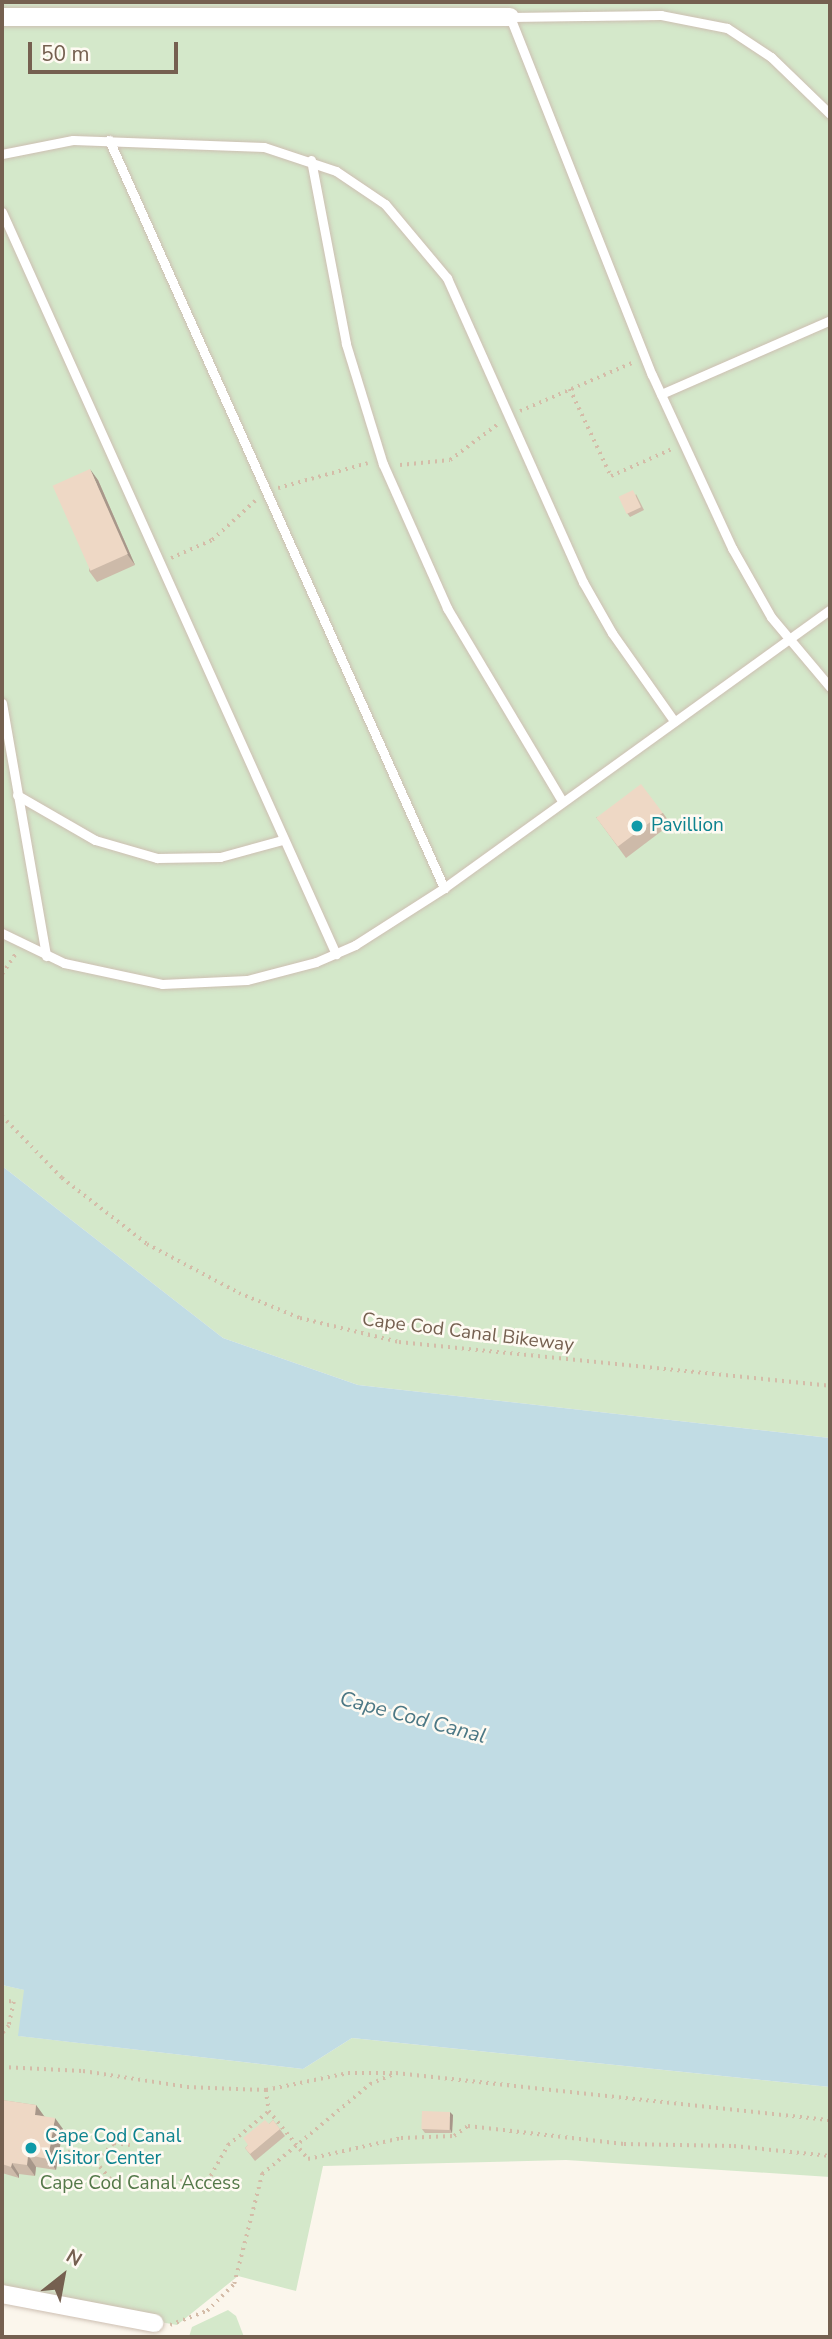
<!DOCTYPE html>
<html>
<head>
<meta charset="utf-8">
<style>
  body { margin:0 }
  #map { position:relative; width:832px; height:2339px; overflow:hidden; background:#fbf6ec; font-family:"Nunito Sans",sans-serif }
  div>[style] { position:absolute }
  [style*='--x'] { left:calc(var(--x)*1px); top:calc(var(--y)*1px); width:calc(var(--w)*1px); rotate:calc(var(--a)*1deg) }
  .green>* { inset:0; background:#d4e8ca }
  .water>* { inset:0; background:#c1dce4 }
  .path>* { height:3.5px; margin-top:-1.75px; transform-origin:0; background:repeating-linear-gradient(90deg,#d4bca8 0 2px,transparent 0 7px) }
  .roads { filter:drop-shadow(0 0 2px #cdbfb2) drop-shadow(0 0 2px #cdbfb2) }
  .lane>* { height:9px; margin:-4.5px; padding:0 4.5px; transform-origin:4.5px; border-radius:4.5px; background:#fff }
  .street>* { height:18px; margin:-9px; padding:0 9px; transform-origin:9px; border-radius:9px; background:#fff }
  .wall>* { inset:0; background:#cdbaa9 }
  .shaded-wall>* { inset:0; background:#a7978a }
  .building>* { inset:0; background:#eed8c5; transform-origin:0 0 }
  .dots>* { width:19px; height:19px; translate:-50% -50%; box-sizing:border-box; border:4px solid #fefaf2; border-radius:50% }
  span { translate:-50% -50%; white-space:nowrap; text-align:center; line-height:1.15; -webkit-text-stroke:5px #fefaf2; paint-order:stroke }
  .culture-label { font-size:19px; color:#0d838f }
  .left { translate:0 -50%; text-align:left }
  .street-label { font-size:19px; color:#756050 }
  .park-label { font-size:19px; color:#547949 }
  .water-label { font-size:21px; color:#4c7885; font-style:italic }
  .frame { position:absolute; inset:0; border:4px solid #756050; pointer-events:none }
  .north { position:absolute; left:28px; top:2241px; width:70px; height:70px; -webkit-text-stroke:5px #fefaf2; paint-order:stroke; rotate:31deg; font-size:19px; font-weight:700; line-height:28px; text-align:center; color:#756050 }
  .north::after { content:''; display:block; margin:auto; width:24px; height:32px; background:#756050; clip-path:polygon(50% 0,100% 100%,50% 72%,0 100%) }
  .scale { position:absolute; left:28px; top:42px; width:150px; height:32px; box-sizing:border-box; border:4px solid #756050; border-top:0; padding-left:9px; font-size:21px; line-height:24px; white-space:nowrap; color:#756050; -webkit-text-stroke:5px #fefaf2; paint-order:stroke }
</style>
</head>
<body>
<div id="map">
  <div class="green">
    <i style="clip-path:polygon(2px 2px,830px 2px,830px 1438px,358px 1385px,223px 1338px,2px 1166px)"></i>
    <i style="clip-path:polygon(2px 1985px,25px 1990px,19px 2036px,303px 2069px,352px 2038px,830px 2087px,830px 2177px,566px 2160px,323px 2166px,296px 2291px,238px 2276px,177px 2325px,2px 2294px)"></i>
    <i style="clip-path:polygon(228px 2310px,236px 2316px,244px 2337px,189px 2337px,192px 2327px)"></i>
  </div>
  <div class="water">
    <i style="clip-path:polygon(2px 1166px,223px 1338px,358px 1385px,830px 1438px,830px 2087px,352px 2038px,303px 2069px,18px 2036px,24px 1990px,2px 1985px)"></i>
  </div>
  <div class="path">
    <i style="--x:570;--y:389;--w:96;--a:64.8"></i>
    <i style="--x:611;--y:476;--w:67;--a:-23.9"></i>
    <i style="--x:520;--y:411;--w:122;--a:-23.2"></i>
    <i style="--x:400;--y:465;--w:50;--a:-5.7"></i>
    <i style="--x:450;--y:460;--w:60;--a:-36.9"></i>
    <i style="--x:278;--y:488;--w:93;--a:-15.5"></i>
    <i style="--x:171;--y:558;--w:45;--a:-23.7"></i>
    <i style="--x:212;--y:540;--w:59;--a:-42.3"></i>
    <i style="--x:2;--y:974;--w:25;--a:-56"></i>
    <i style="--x:2;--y:1116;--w:86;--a:45.9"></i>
    <i style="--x:62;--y:1178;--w:108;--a:37.8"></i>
    <i style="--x:147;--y:1244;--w:104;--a:28"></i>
    <i style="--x:239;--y:1293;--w:66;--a:22.3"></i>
    <i style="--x:300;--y:1318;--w:102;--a:13.6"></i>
    <i style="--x:399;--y:1342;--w:433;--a:5.8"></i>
    <i style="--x:2;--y:2000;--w:12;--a:9"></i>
    <i style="--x:14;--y:2002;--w:25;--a:102"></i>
    <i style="--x:9;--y:2026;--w:11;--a:131"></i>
    <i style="--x:2;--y:2067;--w:81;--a:2.8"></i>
    <i style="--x:83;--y:2071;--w:105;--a:8.7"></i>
    <i style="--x:187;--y:2087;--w:79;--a:2.2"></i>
    <i style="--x:266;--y:2090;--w:84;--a:-11.7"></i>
    <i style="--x:348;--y:2073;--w:44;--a:0"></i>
    <i style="--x:266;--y:2090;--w:21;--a:82"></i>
    <i style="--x:61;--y:2151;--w:30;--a:9"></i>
    <i style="--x:91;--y:2156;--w:38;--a:50"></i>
    <i style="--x:97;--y:2160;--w:24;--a:-45"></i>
    <i style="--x:114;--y:2143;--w:16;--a:7"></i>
    <i style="--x:180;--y:2181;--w:27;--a:2"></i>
    <i style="--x:207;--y:2182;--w:43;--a:-60.4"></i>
    <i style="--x:228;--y:2145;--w:53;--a:-39.7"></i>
    <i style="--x:269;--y:2111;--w:62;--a:50.9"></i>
    <i style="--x:308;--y:2159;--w:95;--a:-12.7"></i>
    <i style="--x:401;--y:2138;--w:53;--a:-2.2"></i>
    <i style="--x:454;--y:2136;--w:17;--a:-36"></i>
    <i style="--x:468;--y:2126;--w:157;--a:6.6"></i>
    <i style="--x:624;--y:2144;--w:110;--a:1"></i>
    <i style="--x:734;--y:2146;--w:97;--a:5.9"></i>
    <i style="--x:170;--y:2325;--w:40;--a:-21"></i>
    <i style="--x:207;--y:2311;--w:38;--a:-45"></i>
    <i style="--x:234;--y:2284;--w:114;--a:-75.7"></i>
    <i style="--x:262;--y:2174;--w:141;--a:-39.8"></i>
    <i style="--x:370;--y:2084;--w:28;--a:-23"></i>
    <i style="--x:396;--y:2073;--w:437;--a:6.2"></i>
  </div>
  <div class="roads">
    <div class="lane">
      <i style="--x:830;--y:114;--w:82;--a:-136"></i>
      <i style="--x:771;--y:57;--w:53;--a:-146.6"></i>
      <i style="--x:727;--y:28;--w:67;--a:-168.9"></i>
      <i style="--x:661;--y:15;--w:151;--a:179.2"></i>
      <i style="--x:510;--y:17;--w:385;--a:68.4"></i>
      <i style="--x:652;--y:375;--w:191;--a:65.2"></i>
      <i style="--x:732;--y:548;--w:79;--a:60.5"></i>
      <i style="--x:771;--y:617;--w:92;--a:49.9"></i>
      <i style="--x:109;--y:140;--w:820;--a:65.87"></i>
      <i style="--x:2;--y:154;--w:72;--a:-11.2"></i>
      <i style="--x:73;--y:140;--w:191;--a:2.1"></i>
      <i style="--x:264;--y:147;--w:76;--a:18.4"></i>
      <i style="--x:336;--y:171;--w:59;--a:34"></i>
      <i style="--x:385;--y:204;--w:97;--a:50"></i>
      <i style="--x:447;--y:278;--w:333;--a:65.9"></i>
      <i style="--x:583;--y:582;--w:59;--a:60.4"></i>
      <i style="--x:612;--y:633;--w:108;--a:54.8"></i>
      <i style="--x:311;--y:160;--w:187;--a:79.2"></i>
      <i style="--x:346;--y:344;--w:126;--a:72.9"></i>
      <i style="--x:383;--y:464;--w:158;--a:66"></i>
      <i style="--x:447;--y:608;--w:225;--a:59.2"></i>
      <i style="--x:2;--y:212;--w:814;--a:65.77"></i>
      <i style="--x:661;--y:394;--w:184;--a:-23.6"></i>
      <i style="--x:2;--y:703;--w:257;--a:80.1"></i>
      <i style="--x:17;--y:795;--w:90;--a:30"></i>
      <i style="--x:95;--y:840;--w:65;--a:16.2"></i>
      <i style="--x:157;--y:858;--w:63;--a:-0.9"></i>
      <i style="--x:220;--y:857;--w:64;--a:-15.3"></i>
      <i style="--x:2;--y:933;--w:69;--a:25.8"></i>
      <i style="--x:64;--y:963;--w:100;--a:12.1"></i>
      <i style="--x:162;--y:984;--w:85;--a:-2.7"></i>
      <i style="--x:247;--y:980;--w:71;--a:-14.6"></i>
      <i style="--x:316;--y:962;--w:43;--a:-23.6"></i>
      <i style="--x:355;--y:945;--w:106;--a:-32.6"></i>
      <i style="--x:444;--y:888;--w:476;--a:-35.8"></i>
    </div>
    <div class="street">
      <i style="--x:2;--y:17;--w:508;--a:0"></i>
      <i style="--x:2;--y:2294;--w:155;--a:10.8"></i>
    </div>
  </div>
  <div class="wall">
    <i style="clip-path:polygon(98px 480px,135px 565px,97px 582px,89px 571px)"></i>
    <i style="clip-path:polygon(636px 494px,644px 510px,630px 517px,627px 513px)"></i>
    <i style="clip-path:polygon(663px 813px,671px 824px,626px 858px,596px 817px)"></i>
    <i style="clip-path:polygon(2px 2100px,36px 2105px,44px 2116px,63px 2129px,56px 2170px,36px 2167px,35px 2176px,19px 2174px,19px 2178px,2px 2173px)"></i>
    <i style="clip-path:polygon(453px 2115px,452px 2133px,425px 2133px,422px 2129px)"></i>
    <i style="clip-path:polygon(273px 2120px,285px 2136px,255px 2161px,245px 2148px)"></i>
  </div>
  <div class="shaded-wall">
    <i style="clip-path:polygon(90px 469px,98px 480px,135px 565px,127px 554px)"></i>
    <i style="clip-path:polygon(36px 2105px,44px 2116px,35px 2115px)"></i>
    <i style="clip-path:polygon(450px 2112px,453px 2115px,452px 2133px,450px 2129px)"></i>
    <i style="clip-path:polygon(55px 2118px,63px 2129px,56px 2170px,48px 2159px)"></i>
    <i style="clip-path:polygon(28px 2155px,36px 2167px,35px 2176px,27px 2165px)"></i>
    <i style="clip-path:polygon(12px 2163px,19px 2174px,19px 2178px,11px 2167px)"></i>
  </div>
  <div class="building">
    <i style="left:90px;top:469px;width:93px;height:41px;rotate:66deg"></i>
    <i style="left:633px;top:490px;width:19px;height:16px;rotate:65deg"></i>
    <i style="left:641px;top:784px;width:36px;height:56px;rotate:53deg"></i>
    <i style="clip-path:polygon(2px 2100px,36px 2105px,35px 2115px,55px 2118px,48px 2159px,28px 2155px,27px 2165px,12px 2163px,11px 2167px,2px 2164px)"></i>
    <i style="left:422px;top:2111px;width:28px;height:18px;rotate:2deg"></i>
    <i style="clip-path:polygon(265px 2120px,269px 2124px,273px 2120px,280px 2129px,250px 2154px,245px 2148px,248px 2145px,243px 2138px)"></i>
  </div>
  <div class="dots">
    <i style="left:637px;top:826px;background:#0f9aa8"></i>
    <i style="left:31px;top:2148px;background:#0f9aa8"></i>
  </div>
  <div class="culture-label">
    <span class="left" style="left:651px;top:826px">Pavillion</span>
    <span class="left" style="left:45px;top:2148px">Cape Cod Canal<br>Visitor Center</span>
  </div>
  <div class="street-label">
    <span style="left:468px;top:1333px;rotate:7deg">Cape Cod Canal Bikeway</span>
  </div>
  <div class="park-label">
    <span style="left:140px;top:2184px">Cape Cod Canal Access</span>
  </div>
  <div class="water-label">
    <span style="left:413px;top:1717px;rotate:15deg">Cape Cod Canal</span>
  </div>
  <div class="frame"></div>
  <div class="north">N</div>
  <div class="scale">50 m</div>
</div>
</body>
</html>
